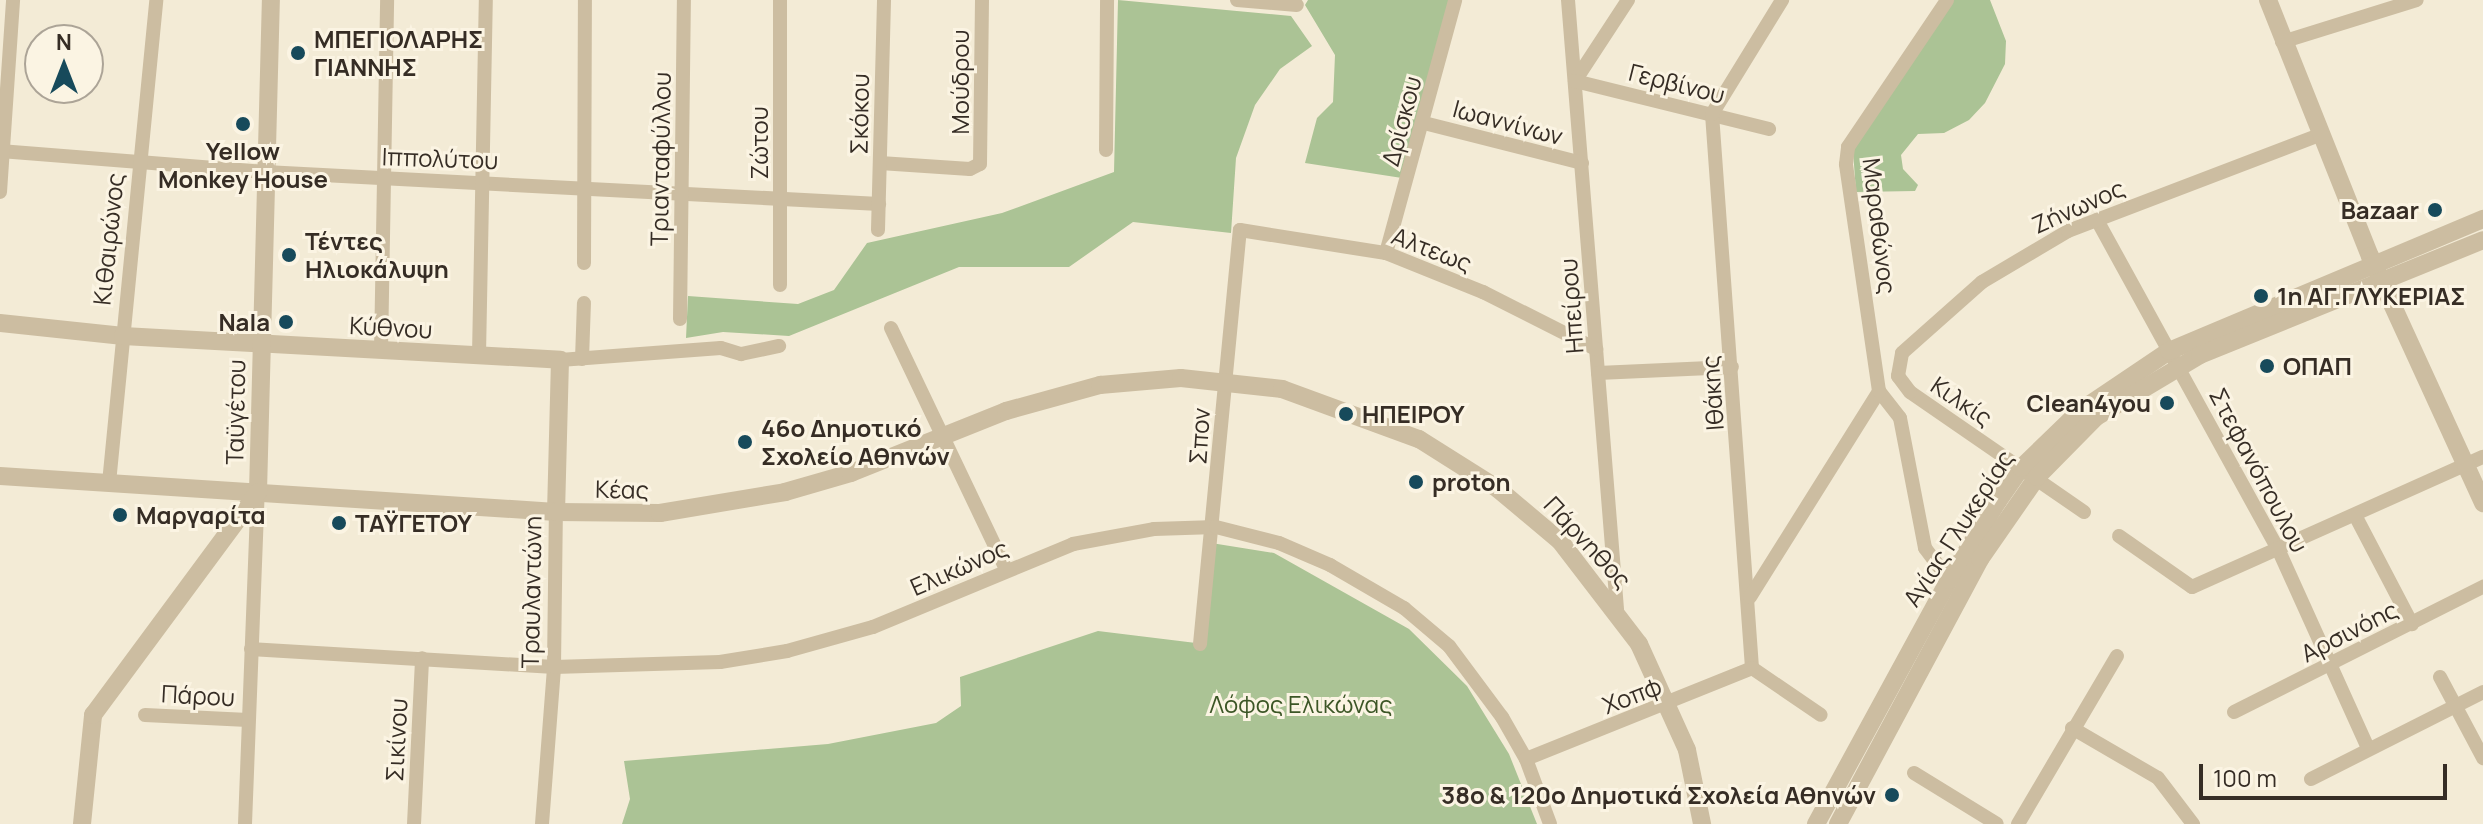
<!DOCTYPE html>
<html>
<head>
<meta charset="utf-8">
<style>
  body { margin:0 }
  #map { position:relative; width:2483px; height:824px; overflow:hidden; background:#f3ebd6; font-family:Manrope,sans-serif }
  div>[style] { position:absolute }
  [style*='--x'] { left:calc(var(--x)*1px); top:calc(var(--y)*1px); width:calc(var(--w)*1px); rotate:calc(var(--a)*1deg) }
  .green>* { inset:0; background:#abc395 }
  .minor>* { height:14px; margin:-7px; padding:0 7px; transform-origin:7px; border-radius:7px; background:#ccbda1 }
  .tertiary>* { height:18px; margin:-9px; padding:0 9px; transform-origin:9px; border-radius:9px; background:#ccbda1 }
  .dots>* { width:22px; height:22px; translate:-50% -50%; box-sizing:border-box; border:4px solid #fbf4e3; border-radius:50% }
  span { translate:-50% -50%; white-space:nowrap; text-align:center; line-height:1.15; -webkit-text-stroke:6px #fbf4e3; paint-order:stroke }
  .poi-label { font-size:24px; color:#362d25; font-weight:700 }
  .left { translate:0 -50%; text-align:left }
  .right { translate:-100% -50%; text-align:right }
  .street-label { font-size:24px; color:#362d25 }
  .park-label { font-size:24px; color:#3c5626 }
  .north { position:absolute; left:24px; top:24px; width:80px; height:80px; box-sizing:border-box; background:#fbf4e3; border:2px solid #aca497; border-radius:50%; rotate:0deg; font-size:22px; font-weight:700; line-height:32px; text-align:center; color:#362d25 }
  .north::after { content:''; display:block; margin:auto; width:28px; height:36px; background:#174a5b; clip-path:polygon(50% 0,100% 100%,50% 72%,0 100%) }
  .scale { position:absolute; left:2199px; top:764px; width:248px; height:36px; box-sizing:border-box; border:4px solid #362d25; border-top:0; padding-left:10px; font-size:24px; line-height:28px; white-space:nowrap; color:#362d25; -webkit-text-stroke:6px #fbf4e3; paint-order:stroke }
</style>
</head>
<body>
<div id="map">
  <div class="green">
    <i style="clip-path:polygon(1118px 0,1291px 16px,1312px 46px,1280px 69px,1255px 105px,1236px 158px,1231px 233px,1133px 222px,1069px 267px,959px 267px,789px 336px,723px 332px,686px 338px,688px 296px,798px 304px,834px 290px,867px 243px,1002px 213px,1114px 172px)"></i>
    <i style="clip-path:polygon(1308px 0,1449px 0,1402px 178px,1305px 163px,1317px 118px,1333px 102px,1335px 55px,1305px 5px)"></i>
    <i style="clip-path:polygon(1953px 0,1990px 0,2006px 41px,2005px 64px,1985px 103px,1969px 120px,1944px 133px,1918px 134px,1901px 155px,1903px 169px,1918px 185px,1915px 191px,1856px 192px,1853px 151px)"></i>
    <i style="clip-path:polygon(1205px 542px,1274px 553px,1409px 629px,1467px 686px,1509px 754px,1537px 824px,622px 824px,630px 799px,624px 761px,828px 744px,936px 723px,961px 706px,960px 677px,1098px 631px,1196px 643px)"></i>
  </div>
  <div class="minor">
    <i style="--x:1237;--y:0;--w:60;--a:4.8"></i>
    <i style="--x:1568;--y:0;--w:611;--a:85.4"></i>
    <i style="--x:1628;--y:0;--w:97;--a:123.2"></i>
    <i style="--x:1575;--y:81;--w:200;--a:13.9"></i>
    <i style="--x:2282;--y:42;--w:141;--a:-17.3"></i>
    <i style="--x:1712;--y:114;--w:555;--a:85.87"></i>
    <i style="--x:1712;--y:114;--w:134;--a:-58.4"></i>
    <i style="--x:1424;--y:123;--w:163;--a:14.2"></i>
    <i style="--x:1106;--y:150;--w:150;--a:-89.6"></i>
    <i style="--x:0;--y:151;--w:266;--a:4.5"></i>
    <i style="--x:265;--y:172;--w:615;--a:2.98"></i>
    <i style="--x:880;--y:163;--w:90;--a:3.8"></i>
    <i style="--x:970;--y:169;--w:11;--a:-27"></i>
    <i style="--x:980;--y:164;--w:164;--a:-89.3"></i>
    <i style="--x:0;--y:192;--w:192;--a:-86.1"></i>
    <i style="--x:2097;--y:220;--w:378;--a:61.2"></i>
    <i style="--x:2279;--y:551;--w:216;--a:65.7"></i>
    <i style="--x:878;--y:230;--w:230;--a:-88.5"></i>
    <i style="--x:1386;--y:253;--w:262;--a:-74.7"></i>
    <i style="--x:584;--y:263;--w:263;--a:-89.8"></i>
    <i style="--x:780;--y:285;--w:285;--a:-90"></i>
    <i style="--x:680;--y:319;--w:319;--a:-89.3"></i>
    <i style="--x:891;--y:328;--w:267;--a:64.5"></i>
    <i style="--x:381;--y:351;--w:351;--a:-89"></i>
    <i style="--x:479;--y:355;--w:355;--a:-88.9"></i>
    <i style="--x:582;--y:359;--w:56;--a:-88"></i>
    <i style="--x:560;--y:360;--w:161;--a:-4.3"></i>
    <i style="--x:721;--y:348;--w:21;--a:17"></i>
    <i style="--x:741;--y:354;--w:39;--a:-12"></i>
    <i style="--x:1598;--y:373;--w:134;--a:-2.6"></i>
    <i style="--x:1879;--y:391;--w:34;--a:52"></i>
    <i style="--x:1900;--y:418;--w:132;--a:79.1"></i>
    <i style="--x:1925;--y:548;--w:40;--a:53"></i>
    <i style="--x:109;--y:483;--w:485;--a:-84.4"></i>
    <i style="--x:2084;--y:512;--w:211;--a:-145.4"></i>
    <i style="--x:1910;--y:392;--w:20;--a:-127"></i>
    <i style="--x:1898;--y:376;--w:23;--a:-80"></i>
    <i style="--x:1902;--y:353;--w:107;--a:-41.6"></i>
    <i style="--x:1982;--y:282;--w:100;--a:-30.7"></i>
    <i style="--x:2068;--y:231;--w:269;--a:-20.9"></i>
    <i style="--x:2356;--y:517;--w:121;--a:62.4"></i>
    <i style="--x:2119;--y:536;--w:89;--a:34.9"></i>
    <i style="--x:2192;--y:587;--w:319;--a:-24.1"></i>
    <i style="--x:1750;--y:597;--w:243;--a:-57.9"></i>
    <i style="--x:1879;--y:391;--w:229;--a:-98.3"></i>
    <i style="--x:1846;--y:164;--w:17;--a:-83"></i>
    <i style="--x:1848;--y:147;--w:177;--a:-56"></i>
    <i style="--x:1200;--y:644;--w:416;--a:-84.5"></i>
    <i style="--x:1240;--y:230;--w:148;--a:9"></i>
    <i style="--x:1386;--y:253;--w:105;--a:21.9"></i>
    <i style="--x:1483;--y:292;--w:127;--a:26.8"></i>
    <i style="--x:251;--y:649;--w:304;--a:3.4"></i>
    <i style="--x:554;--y:667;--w:166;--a:-1.7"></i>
    <i style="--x:720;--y:662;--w:68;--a:-9.3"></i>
    <i style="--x:787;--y:651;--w:89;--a:-15.6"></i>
    <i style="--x:873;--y:627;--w:217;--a:-22.5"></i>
    <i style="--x:1073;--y:544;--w:82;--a:-10.5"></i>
    <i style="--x:1154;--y:529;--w:62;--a:-1.8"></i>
    <i style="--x:1216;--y:527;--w:65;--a:14.3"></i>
    <i style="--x:1279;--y:543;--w:56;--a:23.3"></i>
    <i style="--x:1330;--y:565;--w:86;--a:30.2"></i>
    <i style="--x:1404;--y:608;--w:59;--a:40.2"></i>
    <i style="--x:1449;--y:646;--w:89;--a:53.3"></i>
    <i style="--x:1502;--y:717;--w:48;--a:60.3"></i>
    <i style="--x:1526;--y:759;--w:69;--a:69.7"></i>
    <i style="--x:1752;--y:668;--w:83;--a:34.3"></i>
    <i style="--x:2440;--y:677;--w:92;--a:62"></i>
    <i style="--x:2234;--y:712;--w:279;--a:-26.7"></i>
    <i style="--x:145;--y:715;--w:103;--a:2.8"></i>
    <i style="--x:2072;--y:728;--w:99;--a:30.2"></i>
    <i style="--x:2158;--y:778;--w:58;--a:52.7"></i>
    <i style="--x:1526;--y:759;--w:244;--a:-21.9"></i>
    <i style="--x:1914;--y:773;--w:97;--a:31.6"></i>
    <i style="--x:2311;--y:779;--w:193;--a:-26.8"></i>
    <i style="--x:245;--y:824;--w:331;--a:-87.8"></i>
    <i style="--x:414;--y:824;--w:166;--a:-87.2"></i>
    <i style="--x:542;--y:824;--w:157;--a:-85.6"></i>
    <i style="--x:554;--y:667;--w:155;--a:-89.3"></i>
    <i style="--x:2018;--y:824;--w:195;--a:-59.5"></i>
  </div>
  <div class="tertiary">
    <i style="--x:2268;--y:0;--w:276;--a:68.3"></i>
    <i style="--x:2370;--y:256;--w:272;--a:65.4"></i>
    <i style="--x:0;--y:323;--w:124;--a:6"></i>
    <i style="--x:123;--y:336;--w:438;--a:3.1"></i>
    <i style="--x:560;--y:360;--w:152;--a:91.5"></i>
    <i style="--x:0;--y:476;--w:557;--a:3.7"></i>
    <i style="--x:556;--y:512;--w:104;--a:0.6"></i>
    <i style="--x:660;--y:513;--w:127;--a:-9.5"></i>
    <i style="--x:785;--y:492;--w:69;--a:-16.1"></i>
    <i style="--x:851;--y:473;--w:167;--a:-21.8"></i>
    <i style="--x:1006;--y:411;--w:98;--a:-15.5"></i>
    <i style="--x:1100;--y:385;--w:81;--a:-4.9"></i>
    <i style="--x:1181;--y:378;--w:102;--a:6.2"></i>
    <i style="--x:1282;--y:389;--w:146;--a:20.1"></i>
    <i style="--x:1419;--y:439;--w:93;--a:32.3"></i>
    <i style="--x:1498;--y:489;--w:81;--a:40"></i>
    <i style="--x:1560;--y:541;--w:130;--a:52.5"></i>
    <i style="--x:1639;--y:644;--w:116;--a:65.6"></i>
    <i style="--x:1687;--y:750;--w:76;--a:78.5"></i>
    <i style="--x:258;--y:492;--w:492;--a:-88.5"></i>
    <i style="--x:82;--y:824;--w:110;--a:-84.2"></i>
    <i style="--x:93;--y:715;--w:277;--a:-53.5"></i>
    <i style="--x:1816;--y:824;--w:278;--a:-61.4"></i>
    <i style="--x:1949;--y:580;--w:93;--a:-58.2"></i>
    <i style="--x:1998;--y:501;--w:40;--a:-55.1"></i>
    <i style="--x:2021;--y:468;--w:82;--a:-44"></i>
    <i style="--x:2080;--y:411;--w:107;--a:-34"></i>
    <i style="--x:2169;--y:351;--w:341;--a:-22.8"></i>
    <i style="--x:1838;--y:824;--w:301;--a:-61.8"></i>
    <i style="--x:1980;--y:559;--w:100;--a:-55.2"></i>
    <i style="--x:2037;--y:477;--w:84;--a:-45.5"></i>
    <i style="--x:2096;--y:417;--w:121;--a:-30.8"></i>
    <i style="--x:2200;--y:355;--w:305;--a:-22.1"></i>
  </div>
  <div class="dots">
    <i style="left:298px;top:53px;background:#174a5b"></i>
    <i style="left:243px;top:124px;background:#174a5b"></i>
    <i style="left:2435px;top:210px;background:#174a5b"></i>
    <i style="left:289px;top:255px;background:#174a5b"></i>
    <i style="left:2261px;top:296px;background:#174a5b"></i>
    <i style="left:286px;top:322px;background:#174a5b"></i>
    <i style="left:2267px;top:366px;background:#174a5b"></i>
    <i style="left:2167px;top:403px;background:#174a5b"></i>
    <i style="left:1346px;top:414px;background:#174a5b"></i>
    <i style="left:745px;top:442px;background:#174a5b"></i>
    <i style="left:1416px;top:482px;background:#174a5b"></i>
    <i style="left:120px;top:515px;background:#174a5b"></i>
    <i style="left:339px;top:523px;background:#174a5b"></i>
    <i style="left:1892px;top:795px;background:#174a5b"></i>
  </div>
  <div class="poi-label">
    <span class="left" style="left:314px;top:53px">ΜΠΕΓΙΟΛΑΡΗΣ<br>ΓΙΑΝΝΗΣ</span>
    <span style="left:243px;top:165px">Yellow<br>Monkey House</span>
    <span class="right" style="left:2419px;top:210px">Bazaar</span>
    <span class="left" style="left:305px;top:255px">Τέντες<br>Ηλιοκάλυψη</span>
    <span class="left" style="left:2277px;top:296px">1η ΑΓ.ΓΛΥΚΕΡΙΑΣ</span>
    <span class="right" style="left:270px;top:322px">Nala</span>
    <span class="left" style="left:2283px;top:366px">ΟΠΑΠ</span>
    <span class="right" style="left:2151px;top:403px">Clean4you</span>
    <span class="left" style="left:1362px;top:414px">ΗΠΕΙΡΟΥ</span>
    <span class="left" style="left:761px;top:442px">46ο Δημοτικό<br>Σχολείο Αθηνών</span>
    <span class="left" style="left:1432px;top:482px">proton</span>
    <span class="left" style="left:136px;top:515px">Μαργαρίτα</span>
    <span class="left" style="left:355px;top:523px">ΤΑΫΓΕΤΟΥ</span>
    <span class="right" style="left:1876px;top:795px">38ο &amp; 120ο Δημοτικά Σχολεία Αθηνών</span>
  </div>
  <div class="street-label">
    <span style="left:960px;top:82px;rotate:-90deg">Μούδρου</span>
    <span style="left:1677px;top:83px;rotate:14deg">Γερβίνου</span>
    <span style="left:859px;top:114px;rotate:-89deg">Σκόκου</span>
    <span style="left:1401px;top:121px;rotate:-75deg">Δρίσκου</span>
    <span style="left:1508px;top:122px;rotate:15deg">Ιωαννίνων</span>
    <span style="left:759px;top:143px;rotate:-90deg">Ζώτου</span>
    <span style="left:440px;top:158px;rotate:2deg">Ιππολύτου</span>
    <span style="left:660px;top:159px;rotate:-89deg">Τριανταφύλλου</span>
    <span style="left:2078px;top:206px;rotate:-24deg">Ζήνωνος</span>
    <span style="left:1880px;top:226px;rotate:83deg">Μαραθώνος</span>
    <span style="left:108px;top:239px;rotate:-84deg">Κιθαιρώνος</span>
    <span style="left:1432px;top:249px;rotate:21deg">Αλτεως</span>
    <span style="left:1571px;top:306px;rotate:-94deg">Ηπείρου</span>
    <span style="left:391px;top:327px;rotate:3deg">Κύθνου</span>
    <span style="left:1712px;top:393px;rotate:-94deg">Ιθάκης</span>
    <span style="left:1962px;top:401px;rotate:34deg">Κιλκίς</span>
    <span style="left:235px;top:412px;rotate:-89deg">Ταϋγέτου</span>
    <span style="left:1199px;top:436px;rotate:-86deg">Σπον</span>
    <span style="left:2259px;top:470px;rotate:62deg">Στεφανόπουλου</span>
    <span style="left:622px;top:489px;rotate:1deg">Κέας</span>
    <span style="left:1958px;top:528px;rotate:-57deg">Αγίας Γλυκερίας</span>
    <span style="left:1588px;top:542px;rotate:47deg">Πάρνηθος</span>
    <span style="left:959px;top:567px;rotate:-24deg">Ελικώνος</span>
    <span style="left:531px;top:592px;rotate:-89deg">Τραυλαντώνη</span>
    <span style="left:2349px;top:631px;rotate:-27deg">Αρσινόης</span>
    <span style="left:198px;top:695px;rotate:3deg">Πάρου</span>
    <span style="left:1632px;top:695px;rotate:-21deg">Χοπφ</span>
    <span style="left:396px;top:740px;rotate:-87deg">Σικίνου</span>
  </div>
  <div class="park-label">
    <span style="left:1301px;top:704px">Λόφος Ελικώνας</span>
  </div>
  <div class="north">N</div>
  <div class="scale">100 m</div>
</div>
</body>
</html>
